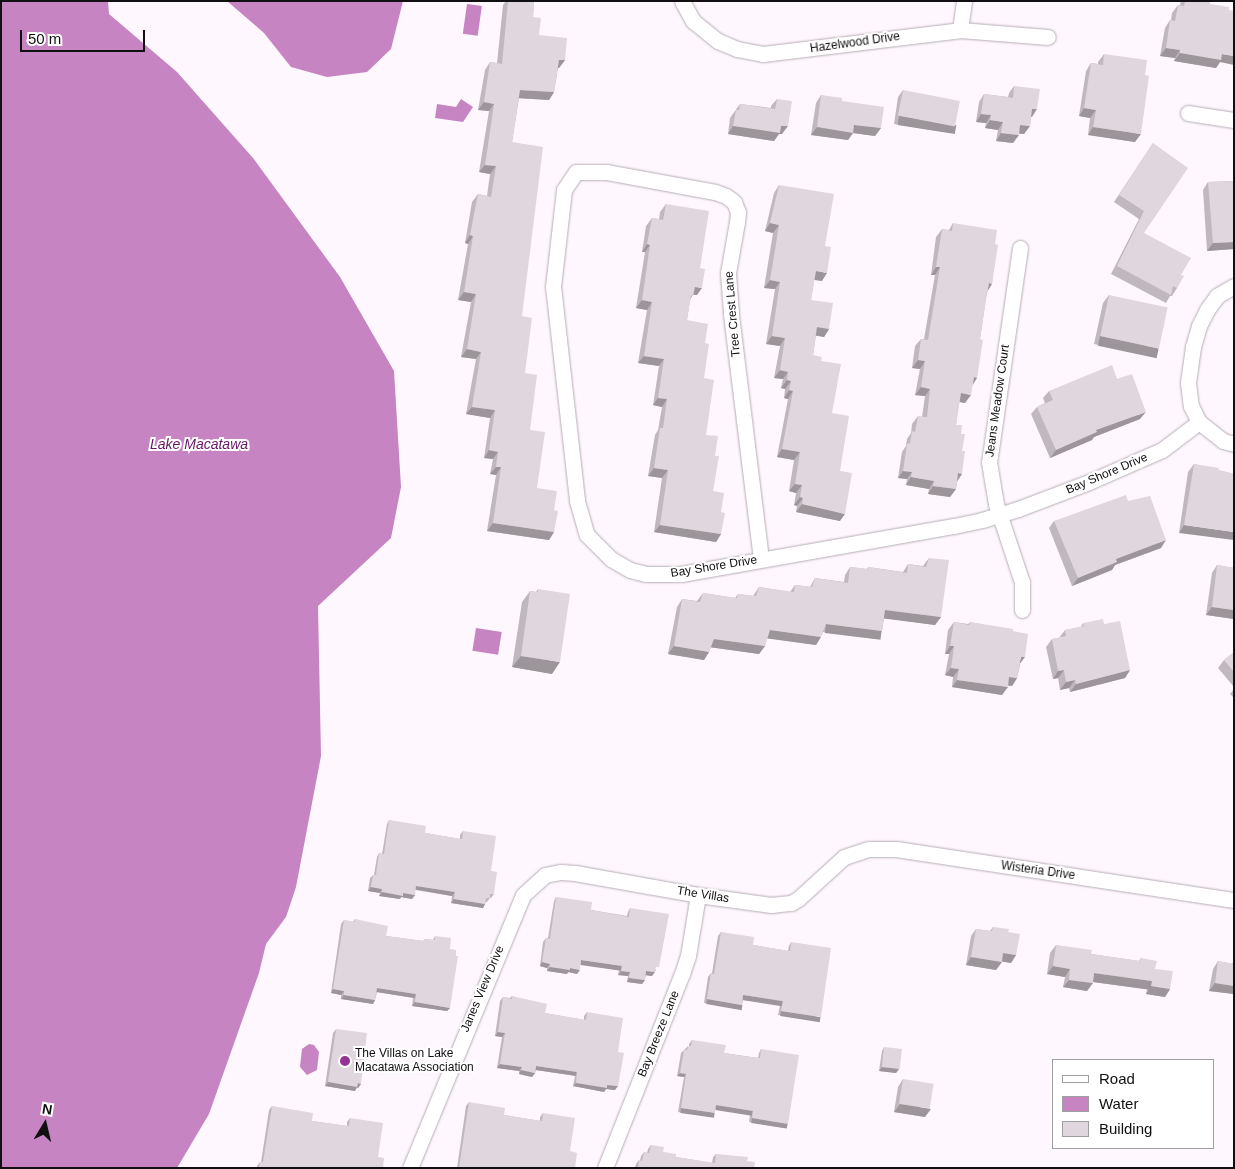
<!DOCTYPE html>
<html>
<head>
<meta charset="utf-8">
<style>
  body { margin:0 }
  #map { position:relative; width:1235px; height:1169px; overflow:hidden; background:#fff7fe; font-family:Arial,sans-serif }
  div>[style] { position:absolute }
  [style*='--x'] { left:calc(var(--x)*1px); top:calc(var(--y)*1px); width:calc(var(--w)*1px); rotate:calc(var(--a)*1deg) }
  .water>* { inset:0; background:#c684c2; transform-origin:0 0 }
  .roads { filter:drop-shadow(0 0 1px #b6adb5) drop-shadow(0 0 1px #b6adb5) }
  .street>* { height:15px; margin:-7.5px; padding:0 7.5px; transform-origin:7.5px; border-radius:7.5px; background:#fff }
  .wall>* { inset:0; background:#c0b8bf }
  .shaded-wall>* { inset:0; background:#9c969b; transform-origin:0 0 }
  .building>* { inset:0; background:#dfd6de; transform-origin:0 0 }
  .dots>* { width:14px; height:14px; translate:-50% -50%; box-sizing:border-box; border:2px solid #fff; border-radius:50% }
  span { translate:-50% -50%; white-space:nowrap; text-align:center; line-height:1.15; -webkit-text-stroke:4px #fff; paint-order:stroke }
  .street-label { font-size:12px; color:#120f12 }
  .poi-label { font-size:12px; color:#120f12 }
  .left { translate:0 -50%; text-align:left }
  .water-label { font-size:14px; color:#661665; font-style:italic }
  .frame { position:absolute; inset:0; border:2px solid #120f12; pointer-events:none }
  .legend { position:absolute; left:1052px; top:1059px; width:162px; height:90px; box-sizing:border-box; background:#fff; border:1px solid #a09fa0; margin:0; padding:6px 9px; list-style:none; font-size:15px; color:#120f12 }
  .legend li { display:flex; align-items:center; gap:10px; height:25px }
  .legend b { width:25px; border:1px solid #a09fa0 }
  .north { position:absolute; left:20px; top:1099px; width:50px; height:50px; -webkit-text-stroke:4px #fff; paint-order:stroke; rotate:9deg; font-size:14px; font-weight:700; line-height:20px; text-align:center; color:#120f12 }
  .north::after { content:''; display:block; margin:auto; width:18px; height:22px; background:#120f12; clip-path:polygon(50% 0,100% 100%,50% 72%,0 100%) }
  .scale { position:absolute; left:20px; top:30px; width:125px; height:22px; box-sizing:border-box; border:2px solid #120f12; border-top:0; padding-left:6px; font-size:15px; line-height:18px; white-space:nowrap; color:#120f12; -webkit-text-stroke:4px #fff; paint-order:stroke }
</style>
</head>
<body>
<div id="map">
  <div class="water">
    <i style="clip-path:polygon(1px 1px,108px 1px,109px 14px,177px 72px,253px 158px,340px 277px,394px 371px,401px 487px,391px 538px,318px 606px,321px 756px,296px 887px,286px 917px,266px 944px,259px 973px,209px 1114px,177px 1168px,1px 1168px)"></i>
    <i style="clip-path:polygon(227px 1px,403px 1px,391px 49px,367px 72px,327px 77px,291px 67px,264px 33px)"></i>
    <i style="left:467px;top:4px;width:15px;height:30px;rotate:8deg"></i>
    <i style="clip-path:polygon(461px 99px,473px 107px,463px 122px,435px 118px,437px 104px,456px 107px)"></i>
    <i style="left:476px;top:628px;width:26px;height:23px;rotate:9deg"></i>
    <i style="clip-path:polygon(309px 1044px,314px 1045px,319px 1052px,317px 1070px,307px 1075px,300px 1067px,302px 1049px)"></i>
  </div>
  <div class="roads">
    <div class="street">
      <i style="--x:682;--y:1;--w:23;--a:61"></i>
      <i style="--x:693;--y:21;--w:32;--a:39"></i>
      <i style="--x:718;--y:41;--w:21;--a:23"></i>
      <i style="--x:737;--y:49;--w:26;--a:11"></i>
      <i style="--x:763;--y:54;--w:198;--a:-6.9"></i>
      <i style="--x:960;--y:30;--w:88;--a:4.5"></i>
      <i style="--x:960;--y:30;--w:29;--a:-82"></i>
      <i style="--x:1188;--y:113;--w:47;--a:8.7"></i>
      <i style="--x:1020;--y:248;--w:216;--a:98.2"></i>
      <i style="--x:989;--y:462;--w:43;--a:80.5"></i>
      <i style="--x:996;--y:504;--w:82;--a:71.6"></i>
      <i style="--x:1022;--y:582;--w:28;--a:90"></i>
      <i style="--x:1234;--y:286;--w:20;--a:150"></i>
      <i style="--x:1217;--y:296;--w:17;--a:126"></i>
      <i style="--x:1207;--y:310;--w:18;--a:117"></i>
      <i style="--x:1199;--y:326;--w:22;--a:106"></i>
      <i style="--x:1193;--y:347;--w:36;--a:98"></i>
      <i style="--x:1188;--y:383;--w:23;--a:83"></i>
      <i style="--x:1191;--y:406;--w:18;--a:63"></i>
      <i style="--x:1199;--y:422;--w:31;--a:38"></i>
      <i style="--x:1223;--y:441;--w:11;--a:15"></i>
      <i style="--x:761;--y:559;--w:248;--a:-97"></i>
      <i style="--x:731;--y:313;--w:40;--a:-94.3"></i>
      <i style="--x:728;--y:273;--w:52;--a:-80"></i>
      <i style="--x:737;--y:222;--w:10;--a:-84"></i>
      <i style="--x:738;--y:212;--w:11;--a:-112"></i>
      <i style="--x:734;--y:202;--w:10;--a:-143"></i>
      <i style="--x:726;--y:196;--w:12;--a:-160"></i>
      <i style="--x:715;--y:192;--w:111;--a:-169.6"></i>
      <i style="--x:606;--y:172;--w:30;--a:180"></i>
      <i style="--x:576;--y:172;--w:22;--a:124"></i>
      <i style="--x:564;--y:190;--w:97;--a:96.5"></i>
      <i style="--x:553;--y:286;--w:216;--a:83.6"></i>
      <i style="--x:577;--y:501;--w:35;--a:74"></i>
      <i style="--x:587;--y:535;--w:34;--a:45"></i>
      <i style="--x:611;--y:559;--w:22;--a:30"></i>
      <i style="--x:630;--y:570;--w:16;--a:14"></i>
      <i style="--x:646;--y:574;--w:35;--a:0"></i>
      <i style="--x:681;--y:574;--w:277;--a:-10"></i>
      <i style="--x:954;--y:526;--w:29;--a:-12"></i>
      <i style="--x:982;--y:520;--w:38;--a:-17"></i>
      <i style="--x:1018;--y:509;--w:76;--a:-20.8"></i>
      <i style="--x:1089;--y:482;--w:80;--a:-23.7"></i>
      <i style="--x:1162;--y:450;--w:46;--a:-37.1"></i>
      <i style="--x:410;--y:1168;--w:295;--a:-67.5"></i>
      <i style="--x:523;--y:895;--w:30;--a:-42"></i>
      <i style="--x:545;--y:875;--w:16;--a:-11"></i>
      <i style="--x:561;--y:872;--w:14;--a:4"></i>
      <i style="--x:575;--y:873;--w:125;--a:10.1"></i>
      <i style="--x:698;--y:895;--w:74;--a:7.8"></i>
      <i style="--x:771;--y:905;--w:20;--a:-6"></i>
      <i style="--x:791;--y:903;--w:8;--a:-30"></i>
      <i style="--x:798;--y:899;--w:62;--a:-42.4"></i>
      <i style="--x:844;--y:857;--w:26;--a:-18"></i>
      <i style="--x:869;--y:849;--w:27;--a:0"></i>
      <i style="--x:896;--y:849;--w:342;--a:8.6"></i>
      <i style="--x:605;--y:1168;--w:209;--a:-68.4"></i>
      <i style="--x:682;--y:974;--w:19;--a:-72"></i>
      <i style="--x:688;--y:956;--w:62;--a:-80.7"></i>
    </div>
  </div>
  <div class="wall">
    <i style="clip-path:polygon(506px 1px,534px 1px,533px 17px,539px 35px,565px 60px,559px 68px,558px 68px,554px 92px,549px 100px,519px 98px,512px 142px,525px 373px,530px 430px,537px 488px,554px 510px,554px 532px,549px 540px,487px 531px,496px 475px,490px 474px,493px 459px,484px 458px,490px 418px,466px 414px,476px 359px,461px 357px,471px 302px,458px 300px,468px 244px,465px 243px,472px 202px,478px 194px,487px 196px,490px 174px,479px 172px,489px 111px,478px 110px,485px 70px,490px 62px,497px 63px,503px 5px)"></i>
    <i style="clip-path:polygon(1181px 1px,1210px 1px,1210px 4px,1220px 62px,1216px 68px,1174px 61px,1175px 58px,1160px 56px,1165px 28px,1170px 20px,1171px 20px,1172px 13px,1178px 5px,1180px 5px)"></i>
    <i style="clip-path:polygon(1104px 54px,1135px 142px,1088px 135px,1090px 118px,1079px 116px,1086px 71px,1091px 63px,1098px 64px,1098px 62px)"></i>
    <i style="clip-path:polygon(1014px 86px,1032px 117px,1031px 117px,1030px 126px,1024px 134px,1019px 134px,1013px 143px,996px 141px,998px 130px,985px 128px,986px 123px,976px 122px,979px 102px,984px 94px,1008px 97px,1009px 93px)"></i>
    <i style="clip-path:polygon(903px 90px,951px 133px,894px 124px,898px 97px)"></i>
    <i style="clip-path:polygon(821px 95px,842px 101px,881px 128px,875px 136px,853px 133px,848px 140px,811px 135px,816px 103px)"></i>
    <i style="clip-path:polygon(777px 99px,782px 134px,779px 134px,774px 141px,728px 134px,730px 118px,740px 104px,771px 108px,771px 106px)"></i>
    <i style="clip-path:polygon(1153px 143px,1144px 233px,1181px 275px,1177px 288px,1172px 296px,1170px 296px,1166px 303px,1111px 274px,1139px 219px,1114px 202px)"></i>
    <i style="clip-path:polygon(1234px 181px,1234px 249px,1207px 251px,1203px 190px,1208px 182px)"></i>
    <i style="clip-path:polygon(779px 185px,825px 246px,822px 281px,814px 280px,811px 300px,829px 329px,824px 337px,816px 335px,813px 355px,821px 361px,832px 413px,840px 471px,840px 521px,796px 512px,797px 506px,794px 505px,796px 493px,789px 491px,794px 460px,777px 457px,788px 399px,784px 398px,785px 389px,781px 388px,783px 379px,774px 378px,780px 346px,766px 344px,775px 289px,764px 288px,773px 233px,765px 231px,774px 193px)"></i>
    <i style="clip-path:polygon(666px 204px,700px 268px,697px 295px,693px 295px,690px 300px,687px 320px,705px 343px,704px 378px,706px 435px,715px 456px,713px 491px,721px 512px,721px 534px,716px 542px,654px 532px,662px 478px,648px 476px,655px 435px,658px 430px,662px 407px,653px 405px,659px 366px,638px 363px,647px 310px,636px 308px,645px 252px,642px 252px,646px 226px,652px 218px,659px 219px,660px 212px)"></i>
    <i style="clip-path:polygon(953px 223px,995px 244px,992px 284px,987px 291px,980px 339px,977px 378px,972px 385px,965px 403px,959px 402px,956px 425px,961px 434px,962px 451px,962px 474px,957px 482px,956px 489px,950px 497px,928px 494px,929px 489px,906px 485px,907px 479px,898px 478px,902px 452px,906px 446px,907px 439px,911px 433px,912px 424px,918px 416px,922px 417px,925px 396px,915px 395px,920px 369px,912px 368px,915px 346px,921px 339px,924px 339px,935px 275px,931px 275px,936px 237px,942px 229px,949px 230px)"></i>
    <i style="clip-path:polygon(1109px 295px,1154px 357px,1094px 344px,1103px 303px)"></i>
    <i style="clip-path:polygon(1117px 379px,1140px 419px,1094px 437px,1092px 440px,1050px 458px,1031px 414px,1037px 407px,1045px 403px,1043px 398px,1049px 391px)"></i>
    <i style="clip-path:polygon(1194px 464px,1234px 474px,1179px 533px,1188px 472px)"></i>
    <i style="clip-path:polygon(1128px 501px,1161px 548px,1115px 565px,1112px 570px,1072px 586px,1049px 528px,1054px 521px)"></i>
    <i style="clip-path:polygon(929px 558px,941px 617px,935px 625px,884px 618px,882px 631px,877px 639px,823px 632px,816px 645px,767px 638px,765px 646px,759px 654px,711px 647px,709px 652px,704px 660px,668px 654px,677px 607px,682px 599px,697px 601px,703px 593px,735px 598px,738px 594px,753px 596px,759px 587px,790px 592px,795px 585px,810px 587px,815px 578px,844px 582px,845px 575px,850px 567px,867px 569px,868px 567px,903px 572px,908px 564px,923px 566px)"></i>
    <i style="clip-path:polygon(1217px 565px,1234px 568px,1234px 619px,1206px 615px,1212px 573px)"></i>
    <i style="clip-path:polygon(538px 589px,552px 674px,512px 667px,522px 602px,530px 591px,536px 592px)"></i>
    <i style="clip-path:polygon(954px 622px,968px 624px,970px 622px,1013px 631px,1020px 665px,1017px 678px,1012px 686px,1008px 685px,1002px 695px,952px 687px,953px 677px,945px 675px,949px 654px,945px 654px,948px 630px)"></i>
    <i style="clip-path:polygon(1083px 623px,1104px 624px,1130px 670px,1125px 678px,1070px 692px,1069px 688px,1060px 690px,1058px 678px,1053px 679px,1046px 647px,1052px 639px,1059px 638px,1065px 630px,1081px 627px)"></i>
    <i style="clip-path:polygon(1234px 652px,1234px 687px,1218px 668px,1224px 660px)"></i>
    <i style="clip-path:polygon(1234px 689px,1234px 698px,1230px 694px)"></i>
    <i style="clip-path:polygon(389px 820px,425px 833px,460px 839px,460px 835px,463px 831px,491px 871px,494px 894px,491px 898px,490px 898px,487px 902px,486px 902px,483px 908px,451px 903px,452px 896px,415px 890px,415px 895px,412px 899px,401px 897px,400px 899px,379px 896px,380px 893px,368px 891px,370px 878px,373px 875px,374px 875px,377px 857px,379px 853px,382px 854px,387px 824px)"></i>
    <i style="clip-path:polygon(556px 897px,591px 910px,627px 916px,628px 912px,630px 908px,656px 971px,655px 971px,652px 976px,646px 975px,645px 980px,642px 984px,627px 982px,628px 976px,618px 975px,619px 970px,580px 964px,577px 974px,568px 972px,567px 974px,547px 971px,547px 968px,540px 966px,543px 942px,546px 938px,548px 938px,554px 901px)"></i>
    <i style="clip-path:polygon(355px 919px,386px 936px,423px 941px,425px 939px,433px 940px,435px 936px,450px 949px,450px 1008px,447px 1011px,412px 1006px,413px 998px,377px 992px,375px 1000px,373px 1004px,341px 999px,341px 995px,331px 993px,341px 924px,344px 920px,353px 922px)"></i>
    <i style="clip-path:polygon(993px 927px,1008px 932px,1016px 955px,1011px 963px,1002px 961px,996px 970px,966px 965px,971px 936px,976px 929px,990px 931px)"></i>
    <i style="clip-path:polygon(721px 932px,753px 945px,788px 951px,789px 946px,791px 942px,818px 1021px,778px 1015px,780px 1005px,761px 1002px,743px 1000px,742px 1005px,739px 1009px,704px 1003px,708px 977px,711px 973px,712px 973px,718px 936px)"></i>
    <i style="clip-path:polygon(1056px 945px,1091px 954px,1139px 961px,1141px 958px,1155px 969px,1170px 989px,1165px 997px,1146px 994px,1147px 989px,1093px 982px,1087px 991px,1063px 987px,1065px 977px,1047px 974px,1050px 953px)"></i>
    <i style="clip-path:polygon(1218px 961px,1232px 964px,1234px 961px,1234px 994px,1209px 991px,1213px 969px)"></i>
    <i style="clip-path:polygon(512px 996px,545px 1013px,584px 1020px,584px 1016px,587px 1012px,618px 1052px,615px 1090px,606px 1089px,604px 1092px,573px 1086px,575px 1076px,536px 1070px,535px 1073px,532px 1077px,519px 1074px,519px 1071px,497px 1068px,502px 1037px,495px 1036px,500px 1001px,503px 997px,510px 998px)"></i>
    <i style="clip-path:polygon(336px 1029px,361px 1084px,358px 1088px,357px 1087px,355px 1091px,325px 1086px,333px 1033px)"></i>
    <i style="clip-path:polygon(692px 1040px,724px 1053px,758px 1058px,759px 1053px,761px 1049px,788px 1124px,785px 1128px,749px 1122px,750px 1115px,715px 1109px,712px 1117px,678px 1112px,684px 1077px,677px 1076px,681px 1053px,688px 1046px,689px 1046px,689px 1044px)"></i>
    <i style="clip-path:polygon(884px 1047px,899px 1069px,896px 1073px,879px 1071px,882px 1051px)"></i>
    <i style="clip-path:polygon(903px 1079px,925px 1117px,894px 1112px,898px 1087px)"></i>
    <i style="clip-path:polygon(469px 1102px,504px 1115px,540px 1121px,540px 1117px,543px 1113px,570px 1151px,575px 1168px,457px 1168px,466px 1106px)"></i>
    <i style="clip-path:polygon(272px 1106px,312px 1121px,347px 1126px,347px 1122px,350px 1118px,378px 1157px,383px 1168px,257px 1168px,257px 1166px,260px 1162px,261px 1162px,269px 1110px)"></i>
    <i style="clip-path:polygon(651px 1145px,663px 1152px,676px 1157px,712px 1163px,713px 1157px,716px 1154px,747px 1161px,754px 1168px,635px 1168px,636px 1164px,639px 1160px,640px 1161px,641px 1156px,644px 1152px,647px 1153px,648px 1149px)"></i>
  </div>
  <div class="shaded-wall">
    <i style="clip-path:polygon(1166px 48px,1180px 50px,1175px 58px,1160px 56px)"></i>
    <i style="clip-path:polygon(1180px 53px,1222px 54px,1234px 56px,1234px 65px,1220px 62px,1216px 68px,1174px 61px)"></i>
    <i style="clip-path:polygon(559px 60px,565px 60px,559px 68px,554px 68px)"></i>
    <i style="clip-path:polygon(520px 90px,554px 92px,549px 100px,515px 98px)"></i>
    <i style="clip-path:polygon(484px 102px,494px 104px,489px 111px,478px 110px)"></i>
    <i style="clip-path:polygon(1084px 108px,1096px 110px,1090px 118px,1079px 116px)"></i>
    <i style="clip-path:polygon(1032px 109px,1037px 109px,1032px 117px,1027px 117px)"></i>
    <i style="clip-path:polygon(981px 114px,991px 115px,986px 123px,976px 122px)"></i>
    <i style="left:899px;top:116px;width:58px;height:9px;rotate:9deg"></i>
    <i style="clip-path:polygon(990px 120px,1003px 122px,998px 130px,985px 128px)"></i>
    <i style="clip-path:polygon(854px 125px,881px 128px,875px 136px,853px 133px,848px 140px,811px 135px,817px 127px)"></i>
    <i style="clip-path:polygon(1020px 125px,1030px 126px,1024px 134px,1015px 133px)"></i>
    <i style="clip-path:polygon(733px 126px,788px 126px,782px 134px,779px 134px,774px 141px,728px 134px)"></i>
    <i style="clip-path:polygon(1093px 127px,1141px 134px,1135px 142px,1088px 135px)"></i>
    <i style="clip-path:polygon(1001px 133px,1019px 135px,1013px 143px,996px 141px)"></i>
    <i style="clip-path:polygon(485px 165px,496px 166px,490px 174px,479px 172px)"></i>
    <i style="clip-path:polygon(770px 223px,779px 225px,773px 233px,765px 231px)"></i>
    <i style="clip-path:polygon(470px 235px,473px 236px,468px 244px,465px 243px)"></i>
    <i style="clip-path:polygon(1234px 242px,1234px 249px,1207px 251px,1213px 243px)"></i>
    <i style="clip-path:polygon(647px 244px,650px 245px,645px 252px,642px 252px)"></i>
    <i style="clip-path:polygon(936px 267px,940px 267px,935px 275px,931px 275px)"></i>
    <i style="clip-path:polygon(816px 271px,827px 273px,822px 281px,810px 279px)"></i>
    <i style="clip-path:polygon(770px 280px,780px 282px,775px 289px,764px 288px)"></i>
    <i style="clip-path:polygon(989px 283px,992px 284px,987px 292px)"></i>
    <i style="clip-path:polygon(695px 287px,702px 288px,697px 295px,689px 294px)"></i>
    <i style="clip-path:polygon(464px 292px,476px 294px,471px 302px,458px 300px)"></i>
    <i style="clip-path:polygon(642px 300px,652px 302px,647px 310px,636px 308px)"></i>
    <i style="clip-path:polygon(817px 327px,829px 329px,824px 337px,812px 335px)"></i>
    <i style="clip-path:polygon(772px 336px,785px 338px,780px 346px,766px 344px)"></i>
    <i style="left:1100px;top:336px;width:60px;height:10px;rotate:12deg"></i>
    <i style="clip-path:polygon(467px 349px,481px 352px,476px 359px,461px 357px)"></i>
    <i style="clip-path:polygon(644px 356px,664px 359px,659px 366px,638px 363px)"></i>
    <i style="clip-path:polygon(918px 360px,925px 361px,920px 369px,912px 368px)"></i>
    <i style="clip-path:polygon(780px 370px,788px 372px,783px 379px,774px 378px)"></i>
    <i style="clip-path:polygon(974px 377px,977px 378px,972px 386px)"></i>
    <i style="clip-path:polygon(787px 380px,791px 381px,785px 389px,781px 388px)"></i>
    <i style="clip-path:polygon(921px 387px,930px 389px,925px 396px,915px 395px)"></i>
    <i style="clip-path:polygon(789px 390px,793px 391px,788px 399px,784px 398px)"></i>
    <i style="clip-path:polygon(961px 393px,971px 395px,965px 403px,955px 401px)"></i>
    <i style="clip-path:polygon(658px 398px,667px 399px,662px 407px,653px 405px)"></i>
    <i style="clip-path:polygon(472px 407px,495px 410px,490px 418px,466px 414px)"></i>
    <i style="clip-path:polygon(1146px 412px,1140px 419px,1094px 437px,1092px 440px,1050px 458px,1056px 450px,1096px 430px)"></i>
    <i style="clip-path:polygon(782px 449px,800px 452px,794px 460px,777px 457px)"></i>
    <i style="clip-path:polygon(489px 450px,498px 452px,493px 459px,484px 458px)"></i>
    <i style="clip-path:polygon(496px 467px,501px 467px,496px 475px,490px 474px)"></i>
    <i style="clip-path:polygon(654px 468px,668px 470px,662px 478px,648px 476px)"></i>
    <i style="clip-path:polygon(903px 471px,912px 472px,907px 479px,898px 478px)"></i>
    <i style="clip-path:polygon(958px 473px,962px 474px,956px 482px)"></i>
    <i style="clip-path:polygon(911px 477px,934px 481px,929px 489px,906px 485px)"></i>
    <i style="clip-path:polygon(795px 484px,802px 485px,796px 493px,789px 491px)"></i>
    <i style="clip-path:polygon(933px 486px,956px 489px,950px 497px,928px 494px)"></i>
    <i style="clip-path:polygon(800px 497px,803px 498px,797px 506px,794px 505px)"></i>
    <i style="clip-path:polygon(802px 504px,845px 514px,840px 521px,796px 512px)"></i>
    <i style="clip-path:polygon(493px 523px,554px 532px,549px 540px,487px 531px)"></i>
    <i style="clip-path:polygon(660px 525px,721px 534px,716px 542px,654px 532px)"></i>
    <i style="clip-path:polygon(1184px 525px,1234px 532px,1234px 540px,1179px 533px)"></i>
    <i style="clip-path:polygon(1166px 540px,1161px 548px,1115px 565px,1112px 570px,1072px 586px,1078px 578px,1116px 559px)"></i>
    <i style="clip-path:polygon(1212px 607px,1234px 610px,1234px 619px,1206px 615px)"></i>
    <i style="clip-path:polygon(885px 610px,941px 617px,935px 625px,880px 618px)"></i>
    <i style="left:826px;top:624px;width:56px;height:9px;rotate:7deg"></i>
    <i style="clip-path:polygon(770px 630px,821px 637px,816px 645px,764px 638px)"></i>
    <i style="clip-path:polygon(714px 639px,765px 646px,759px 654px,708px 647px)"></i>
    <i style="clip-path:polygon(674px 646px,709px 652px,704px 660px,668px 654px)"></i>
    <i style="clip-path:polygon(950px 646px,954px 646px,949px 654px,945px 654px)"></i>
    <i style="clip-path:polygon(521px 656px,560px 662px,552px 674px,512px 667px)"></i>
    <i style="clip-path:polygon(1021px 657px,1025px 657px,1019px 665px)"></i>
    <i style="clip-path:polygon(951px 668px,959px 669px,953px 677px,945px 675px)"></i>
    <i style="clip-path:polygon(1064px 670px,1058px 678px,1053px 679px,1058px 671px)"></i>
    <i style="clip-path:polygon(1130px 670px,1125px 678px,1070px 692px,1076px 684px)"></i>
    <i style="clip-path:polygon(1009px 677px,1017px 678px,1012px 686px,1004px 685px)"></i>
    <i style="clip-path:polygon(957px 680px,1008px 687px,1002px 695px,952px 687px)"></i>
    <i style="clip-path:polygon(1075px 680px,1069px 688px,1060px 690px,1066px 682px)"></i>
    <i style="clip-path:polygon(416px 886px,455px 892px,452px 896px,413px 889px)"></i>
    <i style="clip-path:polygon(371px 887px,382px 889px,380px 893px,368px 891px)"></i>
    <i style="clip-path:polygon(382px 892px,403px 893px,415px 895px,412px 899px,401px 897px,400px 899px,379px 896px)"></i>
    <i style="clip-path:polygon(454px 899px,485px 904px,483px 908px,451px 903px)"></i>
    <i style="clip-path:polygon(1003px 953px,1016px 955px,1011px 963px,998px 961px)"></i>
    <i style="clip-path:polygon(971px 957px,1002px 962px,996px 970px,966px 965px)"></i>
    <i style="left:581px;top:960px;width:41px;height:5px;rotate:8deg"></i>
    <i style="clip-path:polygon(542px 962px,550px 964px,547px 968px,540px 966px)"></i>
    <i style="clip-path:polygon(1053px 966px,1070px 969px,1065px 977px,1047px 974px)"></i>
    <i style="clip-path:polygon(550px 967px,570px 968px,580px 970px,577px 974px,568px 972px,567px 974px,547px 971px)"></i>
    <i style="clip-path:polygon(621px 971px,630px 972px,628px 976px,618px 975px)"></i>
    <i style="clip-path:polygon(646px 971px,655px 972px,652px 976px,644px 975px)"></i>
    <i style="left:1094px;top:973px;width:59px;height:9px;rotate:8deg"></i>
    <i style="clip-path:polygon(629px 978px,645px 980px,642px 984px,627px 982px)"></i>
    <i style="clip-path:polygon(1069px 980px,1093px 983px,1087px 991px,1063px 987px)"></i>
    <i style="clip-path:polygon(1215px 983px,1234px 986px,1234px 994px,1209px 991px)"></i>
    <i style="clip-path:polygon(1151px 986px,1170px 989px,1165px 997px,1146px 994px)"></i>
    <i style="left:377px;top:988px;width:39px;height:4px;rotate:9deg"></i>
    <i style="clip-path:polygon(333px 989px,344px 991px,341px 995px,331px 993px)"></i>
    <i style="clip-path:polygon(344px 995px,375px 1000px,373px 1004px,341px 999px)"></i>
    <i style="left:743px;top:995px;width:40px;height:5px;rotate:9deg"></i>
    <i style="left:707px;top:999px;width:36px;height:5px;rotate:10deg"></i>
    <i style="clip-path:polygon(415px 1002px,450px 1008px,447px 1011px,412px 1006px)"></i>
    <i style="left:781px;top:1011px;width:40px;height:5px;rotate:9deg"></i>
    <i style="clip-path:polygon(498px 1032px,505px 1033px,502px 1037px,495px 1036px)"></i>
    <i style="clip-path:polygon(500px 1064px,522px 1067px,519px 1071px,497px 1068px)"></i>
    <i style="left:536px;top:1066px;width:41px;height:4px;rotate:8deg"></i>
    <i style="clip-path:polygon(882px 1067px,899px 1069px,896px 1073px,879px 1071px)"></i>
    <i style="clip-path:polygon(521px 1070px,535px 1073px,532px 1077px,519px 1074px)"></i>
    <i style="clip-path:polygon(680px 1073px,686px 1074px,684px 1077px,677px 1076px)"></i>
    <i style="clip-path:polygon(328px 1082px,358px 1083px,361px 1084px,358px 1088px,357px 1087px,355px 1091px,325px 1086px)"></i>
    <i style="clip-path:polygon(576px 1083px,607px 1085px,618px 1086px,615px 1090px,606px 1089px,604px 1092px,573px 1086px)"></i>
    <i style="clip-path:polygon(900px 1104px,931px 1109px,925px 1117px,894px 1112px)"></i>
    <i style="left:716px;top:1105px;width:37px;height:5px;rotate:9deg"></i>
    <i style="left:681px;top:1108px;width:34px;height:5px;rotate:8deg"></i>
    <i style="left:752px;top:1118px;width:36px;height:5px;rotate:9deg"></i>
  </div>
  <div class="building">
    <i style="clip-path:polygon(508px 1px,534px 1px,533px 17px,541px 18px,539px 35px,567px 38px,565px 60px,559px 60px,554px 92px,520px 90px,512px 142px,543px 147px,522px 316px,532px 318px,525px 373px,537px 375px,530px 430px,545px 432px,537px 488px,557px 491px,554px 510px,558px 511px,554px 532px,493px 523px,501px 467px,496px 467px,498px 452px,489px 450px,495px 410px,472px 407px,481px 352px,467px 349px,476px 294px,464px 292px,473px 236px,470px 235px,478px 194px,491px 197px,496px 166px,485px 165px,494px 104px,484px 102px,490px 62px,502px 64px)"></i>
    <i style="clip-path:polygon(1185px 1px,1210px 1px,1210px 4px,1229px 7px,1229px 10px,1234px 11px,1234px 56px,1222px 54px,1221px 60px,1180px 53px,1180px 50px,1166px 48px,1170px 20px,1175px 21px,1178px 5px,1184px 6px)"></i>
    <i style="clip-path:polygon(1104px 54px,1147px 60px,1145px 75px,1149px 76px,1141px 134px,1093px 127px,1096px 110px,1084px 108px,1091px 63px,1103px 65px)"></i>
    <i style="clip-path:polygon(1014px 86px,1040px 89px,1037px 109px,1032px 109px,1030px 126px,1020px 125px,1019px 135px,1001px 133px,1003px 122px,990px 120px,991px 115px,981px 114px,984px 94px,1013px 98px)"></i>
    <i style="left:903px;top:90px;width:58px;height:26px;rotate:11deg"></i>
    <i style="clip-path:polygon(821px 95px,842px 98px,842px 101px,884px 107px,881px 128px,854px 125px,853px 133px,817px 127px)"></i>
    <i style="clip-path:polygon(777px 99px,792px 101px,788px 126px,781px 126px,780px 133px,733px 126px,736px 110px,739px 110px,740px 104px,775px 109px)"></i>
    <i style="clip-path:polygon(1153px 143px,1188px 168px,1144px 233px,1191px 258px,1181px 275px,1184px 276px,1177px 288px,1173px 286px,1171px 295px,1117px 266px,1144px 211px,1119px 195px)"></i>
    <i style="clip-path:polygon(1234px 181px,1234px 242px,1213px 243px,1208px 182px)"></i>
    <i style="clip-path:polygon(779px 185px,834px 194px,825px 246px,831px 247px,827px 273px,816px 271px,811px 300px,833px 303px,829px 329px,817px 327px,813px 355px,822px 357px,821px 361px,841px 364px,832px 413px,849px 416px,840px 471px,852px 473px,845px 514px,802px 504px,803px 498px,800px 497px,802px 485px,795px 484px,800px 452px,782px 449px,793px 391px,789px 390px,791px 381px,787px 380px,788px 372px,780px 370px,785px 338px,772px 336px,780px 282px,770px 280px,779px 225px,770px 223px)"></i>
    <i style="clip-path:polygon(666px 204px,709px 211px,700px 268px,705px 269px,702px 288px,695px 287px,693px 296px,691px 295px,687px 320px,708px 324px,705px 343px,709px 344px,704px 378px,714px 380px,706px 435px,718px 436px,715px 456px,719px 456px,713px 491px,724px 493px,721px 512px,725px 513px,721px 534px,660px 525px,668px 470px,654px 468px,660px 428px,663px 428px,667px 399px,658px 398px,664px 359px,644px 356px,652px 302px,642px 300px,650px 245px,647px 244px,652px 218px,663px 220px)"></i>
    <i style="clip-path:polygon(953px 223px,997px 230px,995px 244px,998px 245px,992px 284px,989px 283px,986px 300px,980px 339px,983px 340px,977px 378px,974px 377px,971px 395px,961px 393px,956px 425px,962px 425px,961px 434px,965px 434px,962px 451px,965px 451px,962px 474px,958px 473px,956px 489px,933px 486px,934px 481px,911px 477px,912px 472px,903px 471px,907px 444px,910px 443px,912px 431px,915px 432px,918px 416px,927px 417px,930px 389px,921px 387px,925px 361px,918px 360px,921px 339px,928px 340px,940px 267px,936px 267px,942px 229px,952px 231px)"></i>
    <i style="left:1109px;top:295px;width:60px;height:42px;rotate:12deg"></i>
    <i style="clip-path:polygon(1112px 365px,1117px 379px,1132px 374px,1146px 412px,1096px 430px,1097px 432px,1056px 450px,1037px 407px,1053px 400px,1049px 391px)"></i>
    <i style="clip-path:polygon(1194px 464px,1219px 468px,1218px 470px,1234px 474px,1234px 532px,1184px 525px)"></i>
    <i style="clip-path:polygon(1126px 495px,1128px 501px,1150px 496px,1166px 540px,1116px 559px,1117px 562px,1078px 578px,1054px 521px)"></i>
    <i style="clip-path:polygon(929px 558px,949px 560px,941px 617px,885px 610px,882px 631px,826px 624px,821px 637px,770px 630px,765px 646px,714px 639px,709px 652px,674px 646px,682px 599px,700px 602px,703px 593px,737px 598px,738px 594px,756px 596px,759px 587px,794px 592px,795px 585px,812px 587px,815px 578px,848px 583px,850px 567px,868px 569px,868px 567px,907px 573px,908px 564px,926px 567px)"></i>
    <i style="clip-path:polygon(1217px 565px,1234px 568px,1234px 610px,1212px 607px)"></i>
    <i style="clip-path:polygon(538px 589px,570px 594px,560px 662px,521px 656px,530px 591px,538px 592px)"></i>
    <i style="clip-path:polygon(1103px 619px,1104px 624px,1120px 621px,1130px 670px,1076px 684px,1075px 680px,1066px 682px,1064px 670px,1058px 671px,1052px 639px,1066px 636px,1065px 630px,1084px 626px,1083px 623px)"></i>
    <i style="clip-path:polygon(954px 622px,969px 625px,970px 622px,1013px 629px,1013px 631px,1028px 634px,1025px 657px,1021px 657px,1017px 678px,1009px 677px,1008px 687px,957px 680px,959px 669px,951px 668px,954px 646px,950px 646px)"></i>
    <i style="clip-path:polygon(1234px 652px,1234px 672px,1224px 660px)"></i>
    <i style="clip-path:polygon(389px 820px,426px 826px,425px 833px,462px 839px,463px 831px,496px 836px,491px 871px,497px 872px,494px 894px,490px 894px,490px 898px,486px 898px,485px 904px,454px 899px,455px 892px,416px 886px,415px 895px,403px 893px,403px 896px,382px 892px,382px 889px,371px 887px,373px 875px,376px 875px,379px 853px,384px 854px)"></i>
    <i style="clip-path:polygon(556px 897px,592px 902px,591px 910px,629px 917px,630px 908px,669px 914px,659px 967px,656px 967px,655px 972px,646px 971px,645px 980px,629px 978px,630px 972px,621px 971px,622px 966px,581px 960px,580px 970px,570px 968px,570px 970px,550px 967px,550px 964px,542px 962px,546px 938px,550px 939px)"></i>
    <i style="clip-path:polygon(355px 919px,388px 926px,386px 936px,424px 941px,425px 939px,435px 940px,435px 936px,451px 938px,450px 949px,456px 950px,456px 956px,458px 956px,450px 1008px,415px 1002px,416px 994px,377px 988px,375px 1000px,344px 995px,344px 991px,333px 989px,344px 920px,355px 922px)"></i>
    <i style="clip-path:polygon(993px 927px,1009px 929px,1008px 932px,1020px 934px,1016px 955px,1003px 953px,1002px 962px,971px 957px,976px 929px,992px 931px)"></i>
    <i style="clip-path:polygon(721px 932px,754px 937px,753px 945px,790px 951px,791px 942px,831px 948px,821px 1017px,781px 1011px,783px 1001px,764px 998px,743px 995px,742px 1005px,707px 999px,711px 973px,714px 974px)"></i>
    <i style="clip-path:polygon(1056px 945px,1092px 950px,1091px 954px,1140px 961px,1141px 958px,1157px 961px,1155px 969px,1173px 971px,1170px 989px,1151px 986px,1152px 981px,1094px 973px,1093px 983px,1069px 980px,1070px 969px,1053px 966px)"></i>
    <i style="clip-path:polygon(1218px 961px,1234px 964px,1234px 963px,1234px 986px,1215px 983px)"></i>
    <i style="clip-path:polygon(512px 996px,547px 1004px,545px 1013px,586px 1020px,587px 1012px,623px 1018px,618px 1052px,624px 1053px,618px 1086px,607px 1085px,607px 1088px,576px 1083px,577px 1072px,536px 1066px,535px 1073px,521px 1070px,522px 1067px,500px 1064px,505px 1033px,498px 1032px,503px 997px,512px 999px)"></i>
    <i style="clip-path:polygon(336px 1029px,367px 1033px,361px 1084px,358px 1083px,357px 1087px,328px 1082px)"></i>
    <i style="clip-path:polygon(692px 1040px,726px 1045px,724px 1053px,743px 1056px,760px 1058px,761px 1049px,799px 1055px,788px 1124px,752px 1118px,753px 1111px,716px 1105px,715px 1113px,681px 1108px,686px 1074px,680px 1073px,684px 1050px,687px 1050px,688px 1046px,691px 1046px)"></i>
    <i style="left:884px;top:1047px;width:18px;height:20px;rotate:6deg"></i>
    <i style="left:903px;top:1079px;width:31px;height:25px;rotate:9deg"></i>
    <i style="clip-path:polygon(469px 1102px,505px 1108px,504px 1115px,542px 1121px,543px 1113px,575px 1118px,570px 1151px,577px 1153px,575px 1168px,500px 1168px,495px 1167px,495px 1168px,459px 1168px)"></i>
    <i style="clip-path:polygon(272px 1106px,313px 1113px,312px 1121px,349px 1126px,350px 1118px,383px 1123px,378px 1157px,384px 1158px,383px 1168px,259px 1168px,260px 1162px,263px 1162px)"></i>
    <i style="clip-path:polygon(651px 1145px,664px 1147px,663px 1152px,676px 1154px,676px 1157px,715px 1163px,716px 1154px,748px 1157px,747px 1161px,755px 1162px,754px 1168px,638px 1168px,639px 1160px,642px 1161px,644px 1152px,649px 1153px)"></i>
  </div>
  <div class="dots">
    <i style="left:345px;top:1061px;background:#973195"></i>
  </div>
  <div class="street-label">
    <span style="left:855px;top:43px;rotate:-8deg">Hazelwood Drive</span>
    <span style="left:733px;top:314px;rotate:-95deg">Tree Crest Lane</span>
    <span style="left:998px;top:401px;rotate:-82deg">Jeans Meadow Court</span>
    <span style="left:1107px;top:474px;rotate:-23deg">Bay Shore Drive</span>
    <span style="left:714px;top:567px;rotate:-9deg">Bay Shore Drive</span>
    <span style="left:1038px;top:871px;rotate:8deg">Wisteria Drive</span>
    <span style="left:703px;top:895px;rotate:9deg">The Villas</span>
    <span style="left:483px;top:989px;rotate:-67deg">Janes View Drive</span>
    <span style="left:659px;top:1034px;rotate:-68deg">Bay Breeze Lane</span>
  </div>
  <div class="poi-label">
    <span class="left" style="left:355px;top:1061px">The Villas on Lake<br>Macatawa Association</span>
  </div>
  <div class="water-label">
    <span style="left:199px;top:444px">Lake Macatawa</span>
  </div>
  <div class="frame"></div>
  <ul class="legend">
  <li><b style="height:6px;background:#fff"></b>Road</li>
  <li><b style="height:14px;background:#c684c2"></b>Water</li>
  <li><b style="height:14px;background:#dfd6de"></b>Building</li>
  </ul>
  <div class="north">N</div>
  <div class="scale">50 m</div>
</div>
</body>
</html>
